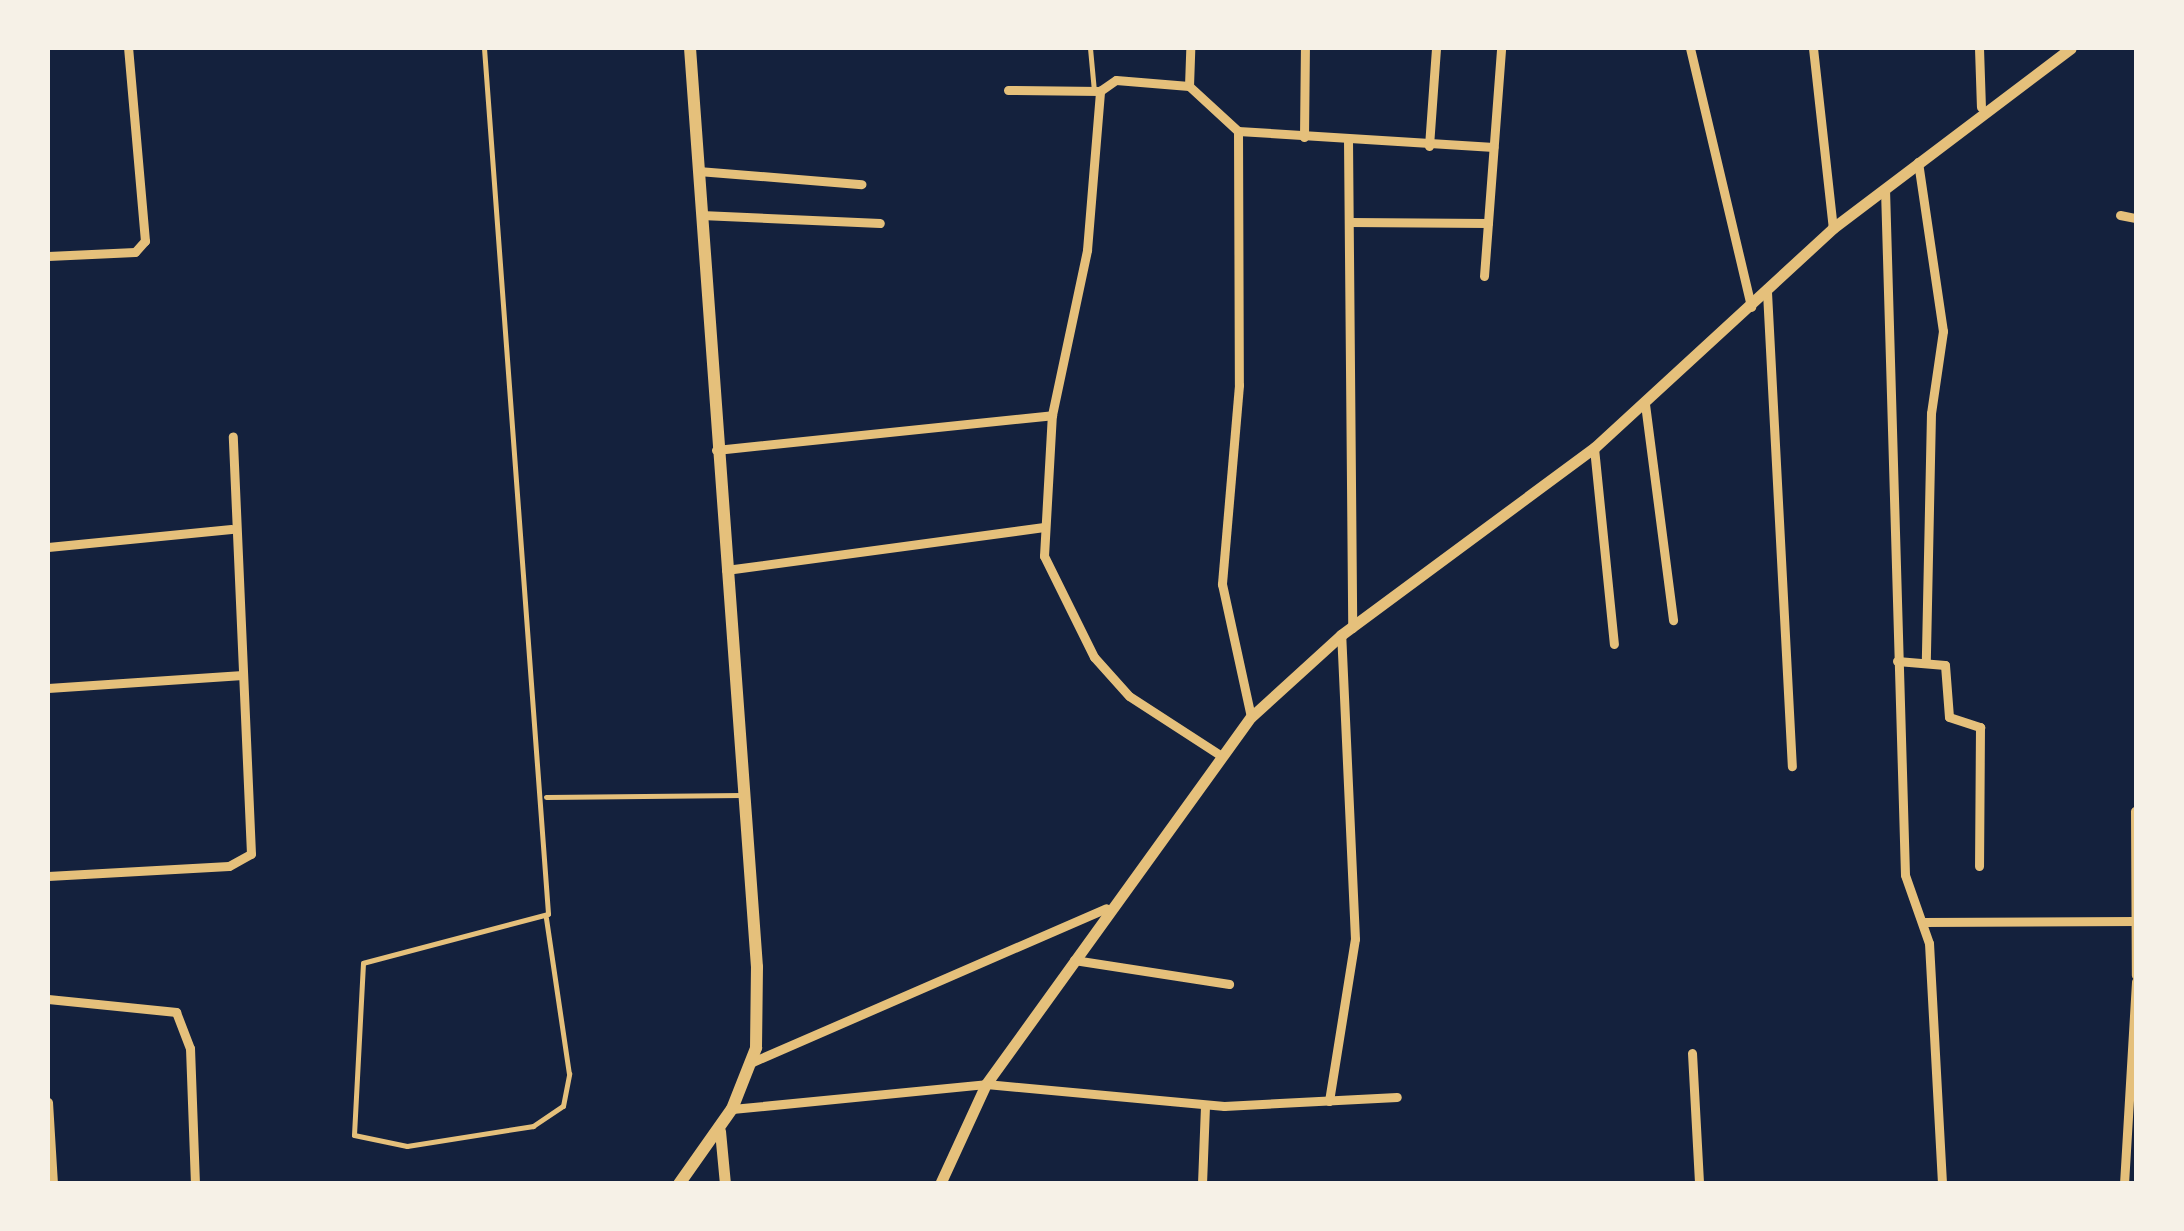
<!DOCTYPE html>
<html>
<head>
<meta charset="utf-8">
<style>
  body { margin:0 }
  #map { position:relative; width:2184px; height:1231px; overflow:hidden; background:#14213d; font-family:"Archivo Narrow",sans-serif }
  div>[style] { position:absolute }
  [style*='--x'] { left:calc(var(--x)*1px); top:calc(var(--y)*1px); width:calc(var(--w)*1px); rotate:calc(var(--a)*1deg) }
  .service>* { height:5px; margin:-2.5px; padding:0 2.5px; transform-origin:2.5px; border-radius:2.5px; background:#e5c07b }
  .minor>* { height:9px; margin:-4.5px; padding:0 4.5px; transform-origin:4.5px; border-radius:4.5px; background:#e5c07b }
  .tertiary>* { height:11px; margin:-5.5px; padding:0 5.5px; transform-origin:5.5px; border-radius:5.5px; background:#e5c07b }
  .secondary>* { height:12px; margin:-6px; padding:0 6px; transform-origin:6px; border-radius:6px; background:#e5c07b }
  span { translate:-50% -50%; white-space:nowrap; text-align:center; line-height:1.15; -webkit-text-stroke:8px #f6f1e7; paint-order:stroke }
  .frame { position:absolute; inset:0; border:50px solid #f6f1e7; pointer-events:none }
</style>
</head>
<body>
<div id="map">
  <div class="service">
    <i style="--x:484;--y:48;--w:868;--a:85.77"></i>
    <i style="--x:548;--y:914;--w:191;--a:165.2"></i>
    <i style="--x:363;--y:963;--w:172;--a:93"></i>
    <i style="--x:354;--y:1135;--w:54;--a:11.7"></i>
    <i style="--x:407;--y:1146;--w:128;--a:-9"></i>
    <i style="--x:533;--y:1126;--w:36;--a:-34"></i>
    <i style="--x:563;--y:1106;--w:33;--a:-79"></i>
    <i style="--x:569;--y:1074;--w:158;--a:-98.4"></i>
    <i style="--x:1090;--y:48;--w:43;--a:84.7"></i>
    <i style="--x:546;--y:797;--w:196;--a:-0.6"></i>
  </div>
  <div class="minor">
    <i style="--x:1690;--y:48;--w:266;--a:76.7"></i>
    <i style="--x:1813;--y:48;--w:181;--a:83.7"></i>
    <i style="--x:1979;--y:48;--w:59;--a:88.1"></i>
    <i style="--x:1189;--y:86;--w:38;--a:-88"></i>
    <i style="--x:1008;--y:90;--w:92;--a:0.6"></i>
    <i style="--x:1238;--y:131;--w:256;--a:3.6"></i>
    <i style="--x:1304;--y:137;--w:89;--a:-89.4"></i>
    <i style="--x:1348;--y:140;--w:488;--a:89.5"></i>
    <i style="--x:1429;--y:146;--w:98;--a:-85.9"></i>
    <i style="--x:1918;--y:162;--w:171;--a:81.6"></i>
    <i style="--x:1943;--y:331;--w:83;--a:98.3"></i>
    <i style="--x:1931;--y:413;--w:248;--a:91.2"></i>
    <i style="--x:698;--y:171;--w:164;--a:4.6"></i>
    <i style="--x:1885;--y:189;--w:686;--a:88.33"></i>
    <i style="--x:1905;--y:875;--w:72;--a:70.6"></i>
    <i style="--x:1929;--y:943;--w:241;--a:86.9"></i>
    <i style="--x:701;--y:215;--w:179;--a:2.6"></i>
    <i style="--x:2120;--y:215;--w:16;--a:11"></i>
    <i style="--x:1350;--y:222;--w:138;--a:0.4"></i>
    <i style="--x:48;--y:256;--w:87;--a:-2.6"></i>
    <i style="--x:135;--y:252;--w:15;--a:-48"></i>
    <i style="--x:145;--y:241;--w:194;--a:-95"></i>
    <i style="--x:1484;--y:276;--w:229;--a:-85.7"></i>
    <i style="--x:1767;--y:292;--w:475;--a:87"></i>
    <i style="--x:1645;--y:404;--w:218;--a:82.6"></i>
    <i style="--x:1594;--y:448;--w:197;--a:84.2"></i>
    <i style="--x:716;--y:450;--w:338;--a:-5.9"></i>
    <i style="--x:48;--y:547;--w:184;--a:-5.6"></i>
    <i style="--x:726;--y:570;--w:319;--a:-7.7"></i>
    <i style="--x:1897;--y:661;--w:48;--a:4.8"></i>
    <i style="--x:1945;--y:665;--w:52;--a:85.6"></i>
    <i style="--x:1949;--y:717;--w:33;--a:18"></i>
    <i style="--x:1980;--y:727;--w:139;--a:90.4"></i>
    <i style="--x:48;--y:688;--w:195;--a:-3.8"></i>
    <i style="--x:1220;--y:755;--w:108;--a:-147"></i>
    <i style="--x:1129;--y:696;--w:52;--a:-131.9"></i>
    <i style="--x:1094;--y:657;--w:113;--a:-116.3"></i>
    <i style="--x:1044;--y:556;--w:141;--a:-86.8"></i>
    <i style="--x:1052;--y:415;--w:169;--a:-78"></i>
    <i style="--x:1087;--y:250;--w:160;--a:-85.3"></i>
    <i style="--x:1100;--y:91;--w:19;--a:-35"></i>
    <i style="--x:1116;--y:80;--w:73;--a:4.7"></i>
    <i style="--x:1189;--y:86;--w:67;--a:42.6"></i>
    <i style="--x:1238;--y:131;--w:254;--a:89.8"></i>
    <i style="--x:1239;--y:385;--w:200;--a:94.9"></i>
    <i style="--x:1222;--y:584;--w:136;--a:77.7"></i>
    <i style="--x:2135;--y:811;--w:164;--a:89.7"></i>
    <i style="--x:48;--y:876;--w:181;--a:-3.2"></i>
    <i style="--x:229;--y:866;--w:25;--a:-29"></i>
    <i style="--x:251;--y:854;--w:418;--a:-92.5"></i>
    <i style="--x:1923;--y:922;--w:213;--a:-0.3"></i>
    <i style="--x:1074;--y:960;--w:157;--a:8.8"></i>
    <i style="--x:48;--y:999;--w:129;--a:5.8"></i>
    <i style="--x:176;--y:1012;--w:39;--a:69"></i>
    <i style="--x:190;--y:1048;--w:136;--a:87.9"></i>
    <i style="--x:1692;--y:1053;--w:131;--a:86.9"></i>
    <i style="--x:750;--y:1063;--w:388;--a:-23.5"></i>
    <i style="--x:1329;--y:1101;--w:164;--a:-80.9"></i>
    <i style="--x:1355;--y:939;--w:304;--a:-92.6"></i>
    <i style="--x:48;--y:1102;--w:82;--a:86.5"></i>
    <i style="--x:732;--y:1109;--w:255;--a:-5.6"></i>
    <i style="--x:986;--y:1084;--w:239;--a:5.3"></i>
    <i style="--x:1224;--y:1106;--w:173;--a:-3"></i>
    <i style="--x:1202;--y:1184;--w:79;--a:-87.8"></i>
    <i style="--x:2124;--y:1184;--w:203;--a:-86.6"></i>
  </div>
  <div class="tertiary">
    <i style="--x:720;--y:1131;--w:53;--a:84.6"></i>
    <i style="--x:940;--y:1184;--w:110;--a:-65.3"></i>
    <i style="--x:986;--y:1084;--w:453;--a:-54.2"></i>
    <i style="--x:1251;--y:717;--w:122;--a:-42.3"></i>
    <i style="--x:1341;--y:635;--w:315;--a:-36.5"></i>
    <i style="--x:1594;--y:448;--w:325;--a:-42.6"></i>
    <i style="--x:1833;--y:228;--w:298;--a:-37.1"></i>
  </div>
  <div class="secondary">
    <i style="--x:679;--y:1184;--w:92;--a:-54.8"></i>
    <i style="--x:732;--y:1109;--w:66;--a:-68.5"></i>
    <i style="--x:756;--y:1048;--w:81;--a:-89.3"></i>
    <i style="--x:757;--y:967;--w:921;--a:-94.17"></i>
  </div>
  <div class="frame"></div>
</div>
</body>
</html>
